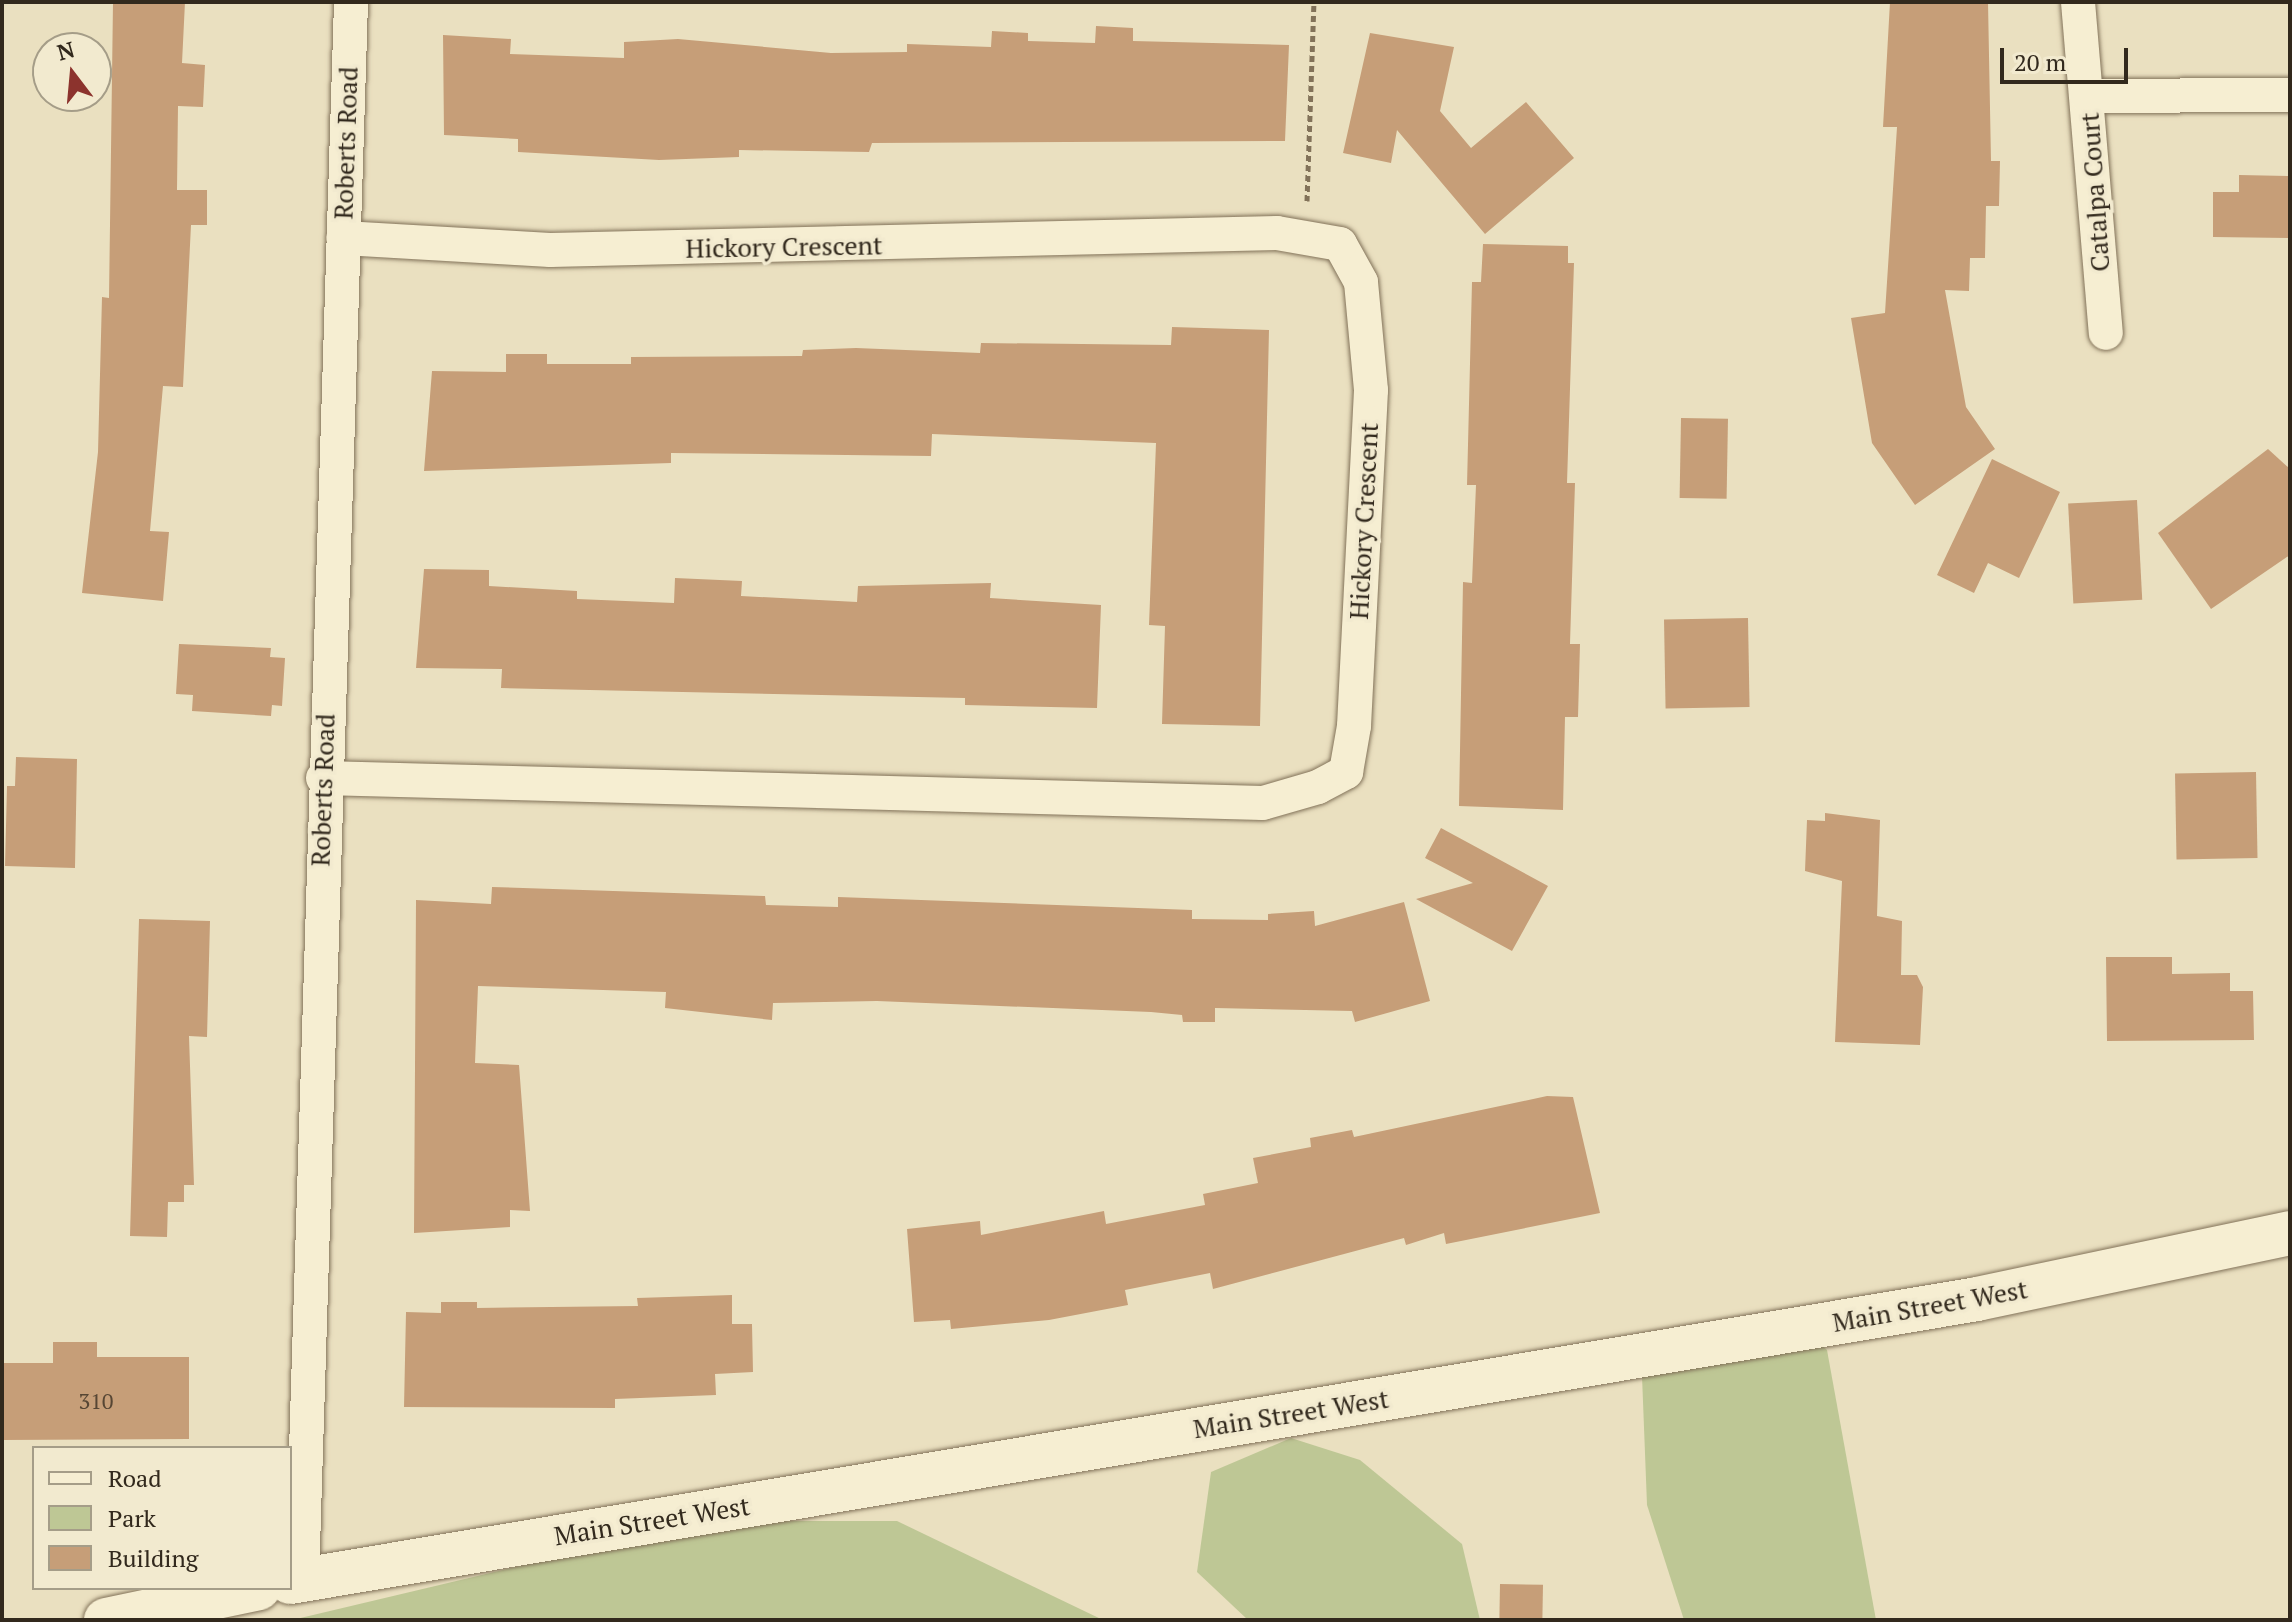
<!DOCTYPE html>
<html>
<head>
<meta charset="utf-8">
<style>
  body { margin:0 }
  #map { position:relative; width:2292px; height:1622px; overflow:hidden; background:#eae0c0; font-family:"PT Serif",serif }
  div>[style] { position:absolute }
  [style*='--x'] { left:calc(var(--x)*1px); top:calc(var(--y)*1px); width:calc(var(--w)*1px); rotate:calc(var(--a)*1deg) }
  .green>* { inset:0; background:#bec795 }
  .building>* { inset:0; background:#c69e78; transform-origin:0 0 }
  .path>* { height:5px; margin-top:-2.5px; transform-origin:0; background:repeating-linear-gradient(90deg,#827259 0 6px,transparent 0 10px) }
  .roads { filter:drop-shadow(0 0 2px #827259) drop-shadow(0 0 2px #827259) }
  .street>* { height:34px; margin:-17px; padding:0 17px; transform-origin:17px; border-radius:17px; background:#f6eed2 }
  .secondary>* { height:44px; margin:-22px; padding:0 22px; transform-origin:22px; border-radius:22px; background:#f6eed2 }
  span { translate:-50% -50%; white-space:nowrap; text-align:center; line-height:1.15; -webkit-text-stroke:7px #f2eacf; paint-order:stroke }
  .number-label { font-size:22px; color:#574634 }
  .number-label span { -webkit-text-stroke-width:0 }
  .street-label { font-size:26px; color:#32291d }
  .frame { position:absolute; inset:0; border:4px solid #32291d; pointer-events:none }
  .legend { position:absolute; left:32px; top:1446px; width:260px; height:144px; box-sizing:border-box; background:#f2eacf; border:2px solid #a59d88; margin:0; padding:10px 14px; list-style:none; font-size:24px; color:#32291d }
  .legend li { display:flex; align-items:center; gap:16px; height:40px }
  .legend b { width:40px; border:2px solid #a59d88 }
  .north { position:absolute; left:32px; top:32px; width:80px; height:80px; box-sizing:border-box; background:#f2eacf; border:2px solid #a59d88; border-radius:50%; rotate:344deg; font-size:22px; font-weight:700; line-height:32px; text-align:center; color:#32291d }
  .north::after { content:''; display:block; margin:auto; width:28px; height:36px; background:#8c332d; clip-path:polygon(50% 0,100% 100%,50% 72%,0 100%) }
  .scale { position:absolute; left:2000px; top:48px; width:128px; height:36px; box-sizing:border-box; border:4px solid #32291d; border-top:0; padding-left:10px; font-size:24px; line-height:28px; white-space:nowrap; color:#32291d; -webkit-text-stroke:6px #f2eacf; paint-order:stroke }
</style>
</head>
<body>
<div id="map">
  <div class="green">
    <i style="clip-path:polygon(1808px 1333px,1827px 1350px,1876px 1620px,1684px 1620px,1647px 1505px,1642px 1376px)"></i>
    <i style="clip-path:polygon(1291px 1438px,1360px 1460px,1462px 1544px,1480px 1620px,1248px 1620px,1197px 1572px,1211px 1472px)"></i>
    <i style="clip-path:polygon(710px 1521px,897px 1521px,1103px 1620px,292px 1620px)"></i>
  </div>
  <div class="building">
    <i style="clip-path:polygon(113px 2px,185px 2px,182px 63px,205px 65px,203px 107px,178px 106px,177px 190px,207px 190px,207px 225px,191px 225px,183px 387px,163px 386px,150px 531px,169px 532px,163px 601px,82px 593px,98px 452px,102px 297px,109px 298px)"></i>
    <i style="clip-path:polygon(1890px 2px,1988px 2px,1991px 161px,2000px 161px,1999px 206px,1986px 206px,1985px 258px,1970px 258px,1969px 291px,1945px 290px,1966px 407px,1995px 449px,1915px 505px,1872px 443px,1851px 318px,1885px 313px,1897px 127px,1883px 127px)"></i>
    <i style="clip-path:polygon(1096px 26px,1133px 28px,1133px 41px,1289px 45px,1285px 141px,872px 143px,869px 152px,739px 150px,739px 157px,659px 160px,518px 152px,518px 139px,444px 135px,443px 35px,511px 39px,510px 54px,624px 58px,624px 42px,678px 39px,831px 53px,907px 52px,907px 44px,991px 47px,992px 31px,1028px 33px,1028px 41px,1095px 43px)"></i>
    <i style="clip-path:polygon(1370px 33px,1454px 47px,1440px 111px,1471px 148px,1526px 102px,1574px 158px,1485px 234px,1397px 130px,1391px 163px,1343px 153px)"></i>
    <i style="clip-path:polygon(2239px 175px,2290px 176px,2290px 238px,2213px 237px,2213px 192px,2239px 192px)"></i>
    <i style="clip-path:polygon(1483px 244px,1568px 246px,1568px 263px,1574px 263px,1567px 483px,1575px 483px,1570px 644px,1580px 644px,1578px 717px,1565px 717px,1563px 810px,1459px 806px,1463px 582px,1472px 583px,1476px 485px,1467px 485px,1472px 282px,1481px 282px)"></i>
    <i style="clip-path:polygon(1172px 327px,1269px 330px,1260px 726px,1162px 724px,1165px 626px,1149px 625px,1156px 443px,932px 434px,931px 456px,671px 453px,671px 463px,424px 471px,432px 371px,506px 372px,506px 354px,547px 354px,547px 364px,631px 364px,631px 357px,802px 356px,803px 350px,856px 348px,980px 353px,981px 343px,1171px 345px)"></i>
    <i style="left:1681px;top:418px;width:47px;height:80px;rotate:1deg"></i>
    <i style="clip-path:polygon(2268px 449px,2290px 469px,2290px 555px,2211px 609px,2158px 533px)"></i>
    <i style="clip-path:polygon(1992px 459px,2060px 492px,2019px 578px,1988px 563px,1974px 593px,1937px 575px)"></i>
    <i style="left:2137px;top:500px;width:100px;height:69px;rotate:87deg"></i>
    <i style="clip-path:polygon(424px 569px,489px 570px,489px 586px,577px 591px,577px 599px,674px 603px,675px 578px,742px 581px,741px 596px,857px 602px,858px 586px,991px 583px,990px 598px,1101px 605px,1097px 708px,965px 705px,965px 698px,501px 688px,502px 669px,416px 668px)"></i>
    <i style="left:1748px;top:618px;width:89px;height:84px;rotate:89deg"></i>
    <i style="clip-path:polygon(179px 644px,271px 648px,270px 657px,285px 658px,282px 706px,272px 705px,271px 716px,192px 711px,193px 695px,176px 694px)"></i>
    <i style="clip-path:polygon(16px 757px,77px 759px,75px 868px,5px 866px,7px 786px,15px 786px)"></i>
    <i style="left:2256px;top:772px;width:86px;height:81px;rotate:89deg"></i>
    <i style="clip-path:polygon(1825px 813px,1880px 820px,1877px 916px,1902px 921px,1901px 975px,1917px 975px,1923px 987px,1920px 1045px,1835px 1042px,1842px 881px,1805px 871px,1807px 820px,1825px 821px)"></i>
    <i style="clip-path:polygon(1441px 828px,1548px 886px,1512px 951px,1416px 899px,1473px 883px,1425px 858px)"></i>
    <i style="clip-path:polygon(492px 887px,765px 896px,766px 905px,838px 907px,838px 897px,1192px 910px,1192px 919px,1268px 920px,1268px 914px,1314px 911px,1315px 926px,1404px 902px,1430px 1001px,1355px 1022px,1352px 1011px,1215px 1008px,1215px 1022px,1183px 1022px,1182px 1015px,1151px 1012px,877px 1001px,773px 1003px,772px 1020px,665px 1008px,666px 992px,478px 986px,475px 1063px,519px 1065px,530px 1211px,510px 1210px,510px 1227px,414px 1233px,416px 900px,491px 904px)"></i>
    <i style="clip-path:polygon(139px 919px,210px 921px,207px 1037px,189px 1036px,194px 1185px,184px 1185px,184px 1202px,168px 1202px,167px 1237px,130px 1236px)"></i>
    <i style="clip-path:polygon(2106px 957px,2172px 957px,2172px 974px,2230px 973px,2230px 991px,2253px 991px,2254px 1040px,2107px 1041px)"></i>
    <i style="clip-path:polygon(1547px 1096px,1573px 1097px,1600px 1213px,1446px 1244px,1444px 1233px,1406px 1245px,1404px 1238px,1213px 1289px,1210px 1273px,1125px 1290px,1128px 1305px,1049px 1320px,951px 1329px,950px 1320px,914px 1322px,907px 1229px,980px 1221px,981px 1235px,1104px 1211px,1106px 1224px,1205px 1205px,1203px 1194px,1258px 1183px,1253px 1158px,1311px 1147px,1310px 1138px,1352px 1130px,1354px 1137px)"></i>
    <i style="clip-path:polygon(732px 1295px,732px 1324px,752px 1324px,753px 1372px,715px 1374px,716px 1395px,615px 1399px,615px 1408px,404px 1407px,406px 1312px,441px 1313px,441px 1302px,477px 1302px,477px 1308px,638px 1306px,637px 1298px)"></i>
    <i style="clip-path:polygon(53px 1342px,97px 1342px,97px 1357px,189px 1357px,189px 1439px,2px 1440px,2px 1363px,53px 1363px)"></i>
    <i style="left:1500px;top:1584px;width:43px;height:36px;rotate:1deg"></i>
  </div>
  <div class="path">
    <i style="--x:1307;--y:201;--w:199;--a:-88"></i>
  </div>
  <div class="roads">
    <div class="street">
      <i style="--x:2078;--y:2;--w:332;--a:85.2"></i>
      <i style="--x:2087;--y:96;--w:203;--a:-0.3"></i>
      <i style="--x:323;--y:778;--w:940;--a:1.52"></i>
      <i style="--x:1263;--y:803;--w:57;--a:-16.2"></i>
      <i style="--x:1318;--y:787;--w:32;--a:-28"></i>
      <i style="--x:1346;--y:772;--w:47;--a:-80.1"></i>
      <i style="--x:1354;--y:726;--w:336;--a:-87.1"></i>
      <i style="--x:1371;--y:390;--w:108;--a:-95.3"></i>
      <i style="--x:1361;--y:282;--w:43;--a:-118.9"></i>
      <i style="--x:1340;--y:244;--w:64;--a:-170.1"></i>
      <i style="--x:1277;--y:233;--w:727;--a:178.66"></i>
      <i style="--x:550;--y:250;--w:207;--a:-176.7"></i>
      <i style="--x:302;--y:1579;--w:1578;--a:-88.22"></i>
    </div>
    <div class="secondary">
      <i style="--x:290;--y:1582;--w:1711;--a:-9.52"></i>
      <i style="--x:1977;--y:1299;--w:320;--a:-11.9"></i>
      <i style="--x:106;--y:1620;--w:156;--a:-11.8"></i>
    </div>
  </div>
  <div class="number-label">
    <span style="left:96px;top:1401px">310</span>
  </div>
  <div class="street-label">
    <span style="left:346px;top:143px;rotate:-88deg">Roberts Road</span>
    <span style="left:2095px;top:192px;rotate:-94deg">Catalpa Court</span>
    <span style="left:784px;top:247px;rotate:-1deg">Hickory Crescent</span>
    <span style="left:1364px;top:521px;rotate:-87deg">Hickory Crescent</span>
    <span style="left:323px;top:790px;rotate:-88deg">Roberts Road</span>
    <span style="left:1930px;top:1306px;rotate:-10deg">Main Street West</span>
    <span style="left:1291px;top:1414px;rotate:-9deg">Main Street West</span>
    <span style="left:652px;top:1521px;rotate:-9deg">Main Street West</span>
  </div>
  <div class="frame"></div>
  <ul class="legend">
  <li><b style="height:10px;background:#f6eed2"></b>Road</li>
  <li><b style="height:22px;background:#bec795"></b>Park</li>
  <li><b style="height:22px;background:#c69e78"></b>Building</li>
  </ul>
  <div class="north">N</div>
  <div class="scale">20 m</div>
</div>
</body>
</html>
